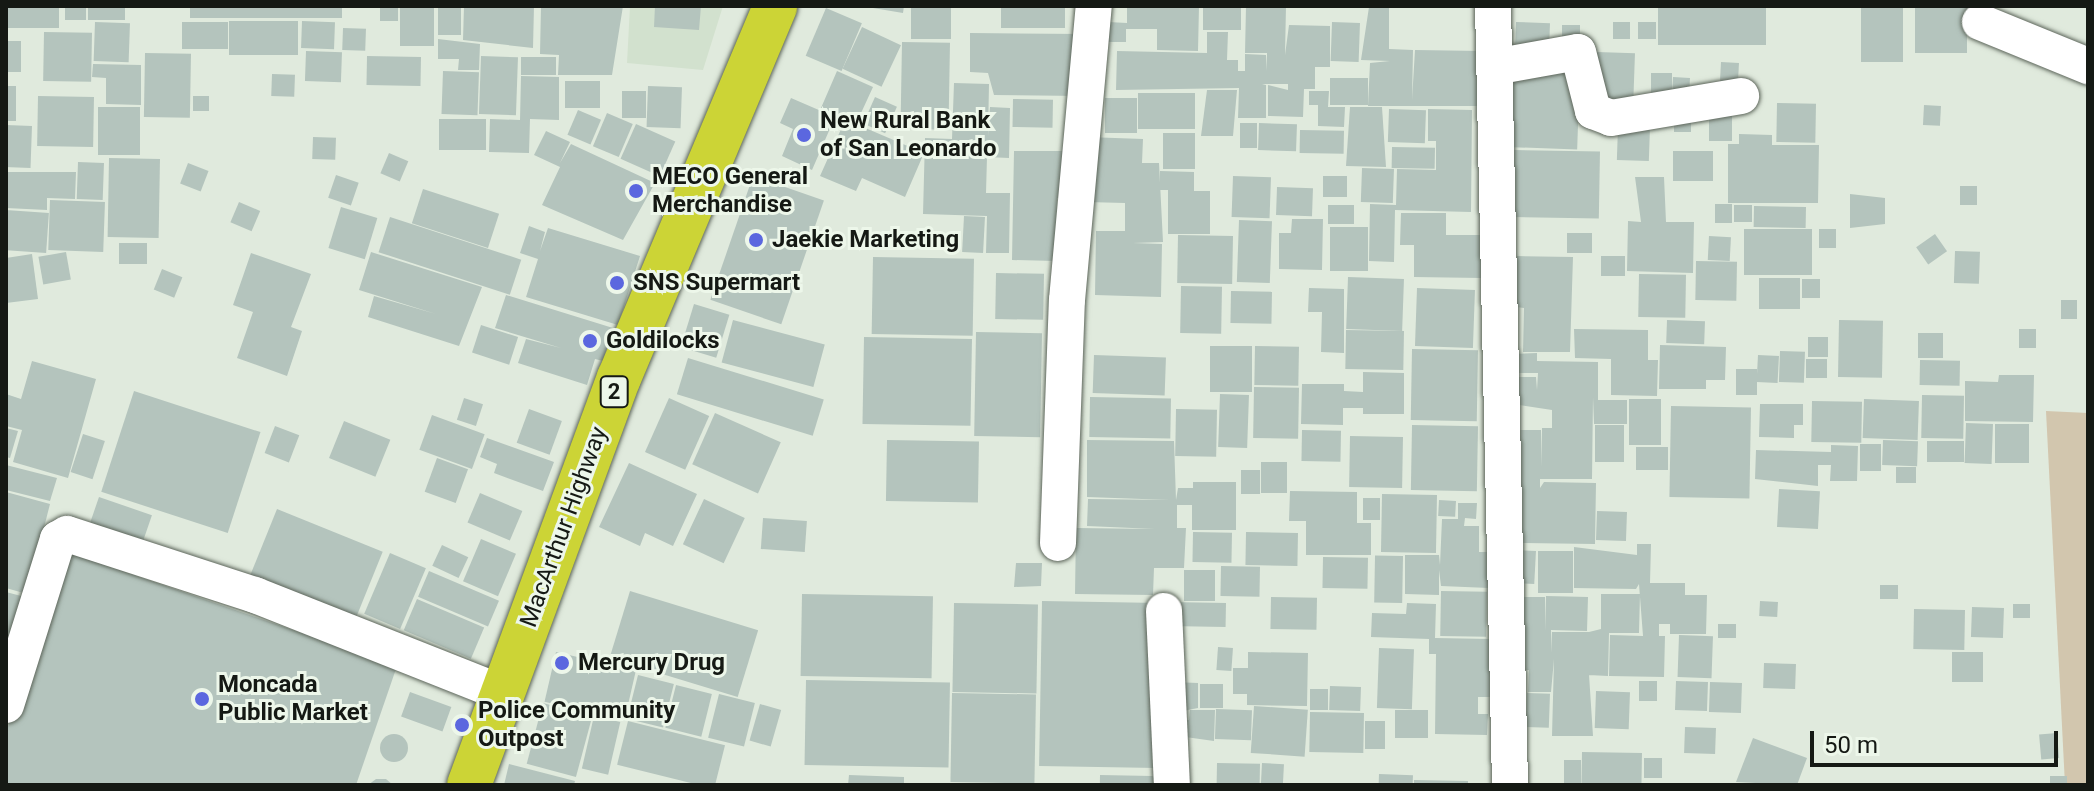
<!DOCTYPE html>
<html>
<head>
<meta charset="utf-8">
<style>
  body { margin:0 }
  #map { position:relative; width:2094px; height:791px; overflow:hidden; background:#e0eadd; font-family:Roboto,sans-serif }
  div>[style] { position:absolute }
  [style*='--x'] { left:calc(var(--x)*1px); top:calc(var(--y)*1px); width:calc(var(--w)*1px); rotate:calc(var(--a)*1deg) }
  .built>* { inset:0; background:#d2e1ce }
  .green>* { inset:0; background:#d2c6ae }
  .building>* { inset:0; background:#b4c4bd; transform-origin:0 0 }
  .round { border-radius:50% }
  .roads { filter:drop-shadow(0 0 2px #5c655a) drop-shadow(0 0 2px #5c655a) }
  .minor>* { height:36px; margin:-18px; padding:0 18px; transform-origin:18px; border-radius:18px; background:#fff }
  .highway>* { height:44px; margin:-22px; padding:0 22px; transform-origin:22px; border-radius:22px; background:#ccd436 }
  .dots>* { width:22px; height:22px; translate:-50% -50%; box-sizing:border-box; border:4px solid #edf7ea; border-radius:50% }
  span { translate:-50% -50%; white-space:nowrap; text-align:center; line-height:1.15; -webkit-text-stroke:6px #edf7ea; paint-order:stroke }
  .shield-label span { padding:2px 6px; background:#edf7ea; border:2px solid; border-radius:6px; -webkit-text-stroke-width:0 }
  .shield-label { font-size:22px; color:#151914; font-weight:700 }
  .poi-label { font-size:24px; color:#151914; font-weight:700 }
  .left { translate:0 -50%; text-align:left }
  .street-label { font-size:24px; color:#151914 }
  .frame { position:absolute; inset:0; border:8px solid #151914; pointer-events:none }
  .scale { position:absolute; left:1810px; top:731px; width:248px; height:36px; box-sizing:border-box; border:4px solid #151914; border-top:0; padding-left:10px; font-size:24px; line-height:28px; white-space:nowrap; color:#151914; -webkit-text-stroke:6px #edf7ea; paint-order:stroke }
</style>
</head>
<body>
<div id="map">
  <div class="built">
    <i style="clip-path:polygon(630px 6px,723px 6px,703px 70px,627px 63px)"></i>
  </div>
  <div class="green">
    <i style="clip-path:polygon(2046px 411px,2088px 413px,2088px 785px,2065px 785px)"></i>
  </div>
  <div class="building">
    <i style="left:7px;top:6px;width:52px;height:22px"></i>
    <i style="left:65px;top:6px;width:21px;height:14px"></i>
    <i style="left:88px;top:6px;width:37px;height:14px"></i>
    <i style="left:190px;top:6px;width:152px;height:12px"></i>
    <i style="left:380px;top:6px;width:18px;height:15px"></i>
    <i style="left:400px;top:6px;width:34px;height:40px"></i>
    <i style="left:438px;top:6px;width:23px;height:29px"></i>
    <i style="clip-path:polygon(464px 6px,534px 6px,533px 48px,463px 40px)"></i>
    <i style="clip-path:polygon(541px 6px,623px 6px,612px 75px,558px 75px,559px 55px,540px 54px)"></i>
    <i style="clip-path:polygon(655px 6px,701px 6px,699px 30px,654px 27px)"></i>
    <i style="clip-path:polygon(861px 6px,904px 6px,903px 13px)"></i>
    <i style="left:911px;top:6px;width:40px;height:33px"></i>
    <i style="left:1001px;top:6px;width:64px;height:22px"></i>
    <i style="clip-path:polygon(1127px 6px,1199px 6px,1198px 51px,1157px 50px,1157px 29px,1126px 29px,1126px 42px,1108px 42px,1108px 22px,1127px 23px)"></i>
    <i style="left:1203px;top:6px;width:38px;height:24px"></i>
    <i style="clip-path:polygon(1246px 6px,1286px 6px,1285px 55px,1289px 25px,1330px 26px,1330px 67px,1315px 67px,1315px 89px,1304px 89px,1303px 117px,1268px 116px,1268px 85px,1288px 90px,1288px 84px,1262px 84px,1266px 85px,1266px 118px,1238px 118px,1239px 88px,1116px 90px,1117px 51px,1207px 53px,1207px 32px,1228px 32px,1227px 60px,1238px 60px,1238px 71px,1245px 71px,1245px 54px,1266px 55px,1267px 71px,1267px 53px,1245px 53px)"></i>
    <i style="left:1658px;top:6px;width:108px;height:39px"></i>
    <i style="left:1861px;top:6px;width:42px;height:56px"></i>
    <i style="left:1915px;top:6px;width:52px;height:47px"></i>
    <i style="clip-path:polygon(1369px 7px,1389px 8px,1389px 49px,1413px 50px,1412px 100px,1415px 50px,1482px 51px,1481px 106px,1368px 106px,1370px 63px,1390px 61px,1361px 60px)"></i>
    <i style="left:826px;top:8px;width:39px;height:52px;rotate:23deg"></i>
    <i style="left:229px;top:21px;width:69px;height:34px"></i>
    <i style="left:302px;top:21px;width:33px;height:27px;rotate:2deg"></i>
    <i style="left:95px;top:22px;width:35px;height:39px;rotate:2deg"></i>
    <i style="left:182px;top:22px;width:46px;height:27px"></i>
    <i style="left:1332px;top:22px;width:28px;height:39px;rotate:2deg"></i>
    <i style="left:1516px;top:22px;width:34px;height:27px;rotate:2deg"></i>
    <i style="left:1613px;top:22px;width:17px;height:17px"></i>
    <i style="left:1638px;top:22px;width:18px;height:17px"></i>
    <i style="left:1562px;top:25px;width:18px;height:17px"></i>
    <i style="left:862px;top:27px;width:43px;height:46px;rotate:25deg"></i>
    <i style="left:343px;top:28px;width:23px;height:22px;rotate:2deg"></i>
    <i style="left:44px;top:32px;width:48px;height:49px;rotate:1deg"></i>
    <i style="clip-path:polygon(970px 33px,1083px 34px,1082px 96px,994px 95px,988px 73px,970px 72px)"></i>
    <i style="clip-path:polygon(438px 39px,480px 44px,479px 70px,458px 70px,459px 59px,438px 59px)"></i>
    <i style="left:6px;top:41px;width:15px;height:31px"></i>
    <i style="left:902px;top:42px;width:48px;height:87px;rotate:1deg"></i>
    <i style="left:306px;top:51px;width:36px;height:30px;rotate:2deg"></i>
    <i style="left:1597px;top:52px;width:38px;height:58px;rotate:2deg"></i>
    <i style="left:145px;top:53px;width:46px;height:64px;rotate:1deg"></i>
    <i style="left:367px;top:56px;width:54px;height:29px;rotate:1deg"></i>
    <i style="left:481px;top:56px;width:37px;height:58px;rotate:2deg"></i>
    <i style="left:521px;top:57px;width:35px;height:18px"></i>
    <i style="left:1721px;top:62px;width:18px;height:19px;rotate:3deg"></i>
    <i style="clip-path:polygon(93px 64px,141px 65px,141px 105px,106px 104px,106px 78px,92px 77px)"></i>
    <i style="left:1509px;top:67px;width:71px;height:80px;rotate:2deg"></i>
    <i style="left:443px;top:71px;width:36px;height:43px;rotate:2deg"></i>
    <i style="clip-path:polygon(837px 71px,873px 87px,856px 124px,924px 153px,905px 197px,862px 178px,856px 191px,820px 176px,846px 118px,821px 108px)"></i>
    <i style="left:1651px;top:73px;width:21px;height:26px"></i>
    <i style="left:272px;top:74px;width:23px;height:22px;rotate:2deg"></i>
    <i style="clip-path:polygon(521px 76px,559px 77px,559px 120px,530px 119px,529px 153px,489px 152px,490px 119px,520px 120px)"></i>
    <i style="left:1673px;top:77px;width:17px;height:20px;rotate:3deg"></i>
    <i style="left:1330px;top:78px;width:38px;height:27px"></i>
    <i style="left:565px;top:81px;width:35px;height:27px"></i>
    <i style="clip-path:polygon(954px 83px,989px 84px,988px 136px,990px 107px,1010px 108px,1009px 158px,987px 157px,986px 193px,1010px 193px,1009px 253px,986px 253px,987px 216px,923px 214px,925px 138px,952px 139px)"></i>
    <i style="left:6px;top:86px;width:10px;height:35px"></i>
    <i style="left:648px;top:86px;width:34px;height:41px;rotate:2deg"></i>
    <i style="clip-path:polygon(1207px 90px,1237px 90px,1233px 136px,1201px 136px)"></i>
    <i style="left:622px;top:91px;width:24px;height:27px"></i>
    <i style="clip-path:polygon(1309px 91px,1329px 91px,1328px 107px,1345px 107px,1344px 127px,1318px 126px,1318px 105px,1309px 105px)"></i>
    <i style="left:1195px;top:93px;width:36px;height:57px;rotate:90deg"></i>
    <i style="left:38px;top:96px;width:56px;height:50px;rotate:1deg"></i>
    <i style="left:193px;top:96px;width:16px;height:15px"></i>
    <i style="left:875px;top:97px;width:24px;height:29px;rotate:24deg"></i>
    <i style="clip-path:polygon(791px 98px,835px 117px,812px 170px,782px 156px,793px 129px,780px 123px)"></i>
    <i style="left:1105px;top:98px;width:32px;height:35px"></i>
    <i style="left:1013px;top:99px;width:40px;height:28px;rotate:1deg"></i>
    <i style="left:1777px;top:103px;width:39px;height:39px;rotate:1deg"></i>
    <i style="left:1924px;top:105px;width:17px;height:20px;rotate:3deg"></i>
    <i style="left:98px;top:107px;width:42px;height:48px"></i>
    <i style="clip-path:polygon(1350px 107px,1382px 107px,1386px 167px,1346px 166px)"></i>
    <i style="left:1389px;top:109px;width:37px;height:33px;rotate:2deg"></i>
    <i style="clip-path:polygon(1428px 109px,1472px 110px,1471px 212px,1395px 210px,1394px 262px,1369px 261px,1370px 204px,1396px 205px,1397px 169px,1436px 170px,1436px 141px,1428px 141px)"></i>
    <i style="left:578px;top:110px;width:25px;height:27px;rotate:23deg"></i>
    <i style="left:1709px;top:111px;width:23px;height:30px"></i>
    <i style="left:607px;top:113px;width:28px;height:36px;rotate:23deg"></i>
    <i style="left:1674px;top:114px;width:17px;height:18px"></i>
    <i style="left:439px;top:119px;width:47px;height:31px"></i>
    <i style="left:1240px;top:123px;width:17px;height:25px"></i>
    <i style="left:1259px;top:123px;width:38px;height:27px;rotate:2deg"></i>
    <i style="left:636px;top:124px;width:43px;height:38px;rotate:24deg"></i>
    <i style="left:6px;top:125px;width:26px;height:42px;rotate:2deg"></i>
    <i style="left:1618px;top:127px;width:32px;height:33px;rotate:2deg"></i>
    <i style="left:1300px;top:130px;width:44px;height:23px;rotate:1deg"></i>
    <i style="clip-path:polygon(546px 131px,570px 142px,560px 163px,571px 144px,655px 183px,623px 240px,542px 205px,560px 167px,534px 155px)"></i>
    <i style="left:1163px;top:133px;width:32px;height:36px"></i>
    <i style="clip-path:polygon(1739px 134px,1772px 135px,1772px 145px,1819px 145px,1818px 203px,1728px 203px,1728px 144px,1739px 144px)"></i>
    <i style="left:313px;top:137px;width:23px;height:22px;rotate:2deg"></i>
    <i style="clip-path:polygon(1087px 137px,1143px 139px,1142px 163px,1159px 163px,1163px 242px,1133px 243px,1162px 244px,1161px 297px,1095px 295px,1096px 231px,1125px 231px,1125px 203px,1086px 202px)"></i>
    <i style="left:1392px;top:147px;width:43px;height:21px;rotate:1deg"></i>
    <i style="left:1514px;top:150px;width:86px;height:67px;rotate:1deg"></i>
    <i style="clip-path:polygon(1014px 151px,1068px 151px,1067px 198px,1057px 198px,1056px 261px,1012px 260px)"></i>
    <i style="left:1673px;top:151px;width:40px;height:30px"></i>
    <i style="left:389px;top:153px;width:21px;height:22px;rotate:23deg"></i>
    <i style="left:109px;top:158px;width:51px;height:79px;rotate:1deg"></i>
    <i style="left:78px;top:162px;width:26px;height:37px;rotate:2deg"></i>
    <i style="left:188px;top:163px;width:22px;height:22px;rotate:21deg"></i>
    <i style="left:1362px;top:168px;width:32px;height:34px;rotate:2deg"></i>
    <i style="clip-path:polygon(1160px 171px,1194px 172px,1194px 191px,1210px 191px,1210px 234px,1168px 234px,1168px 190px,1160px 190px)"></i>
    <i style="clip-path:polygon(6px 172px,76px 172px,75px 199px,47px 198px,47px 210px,6px 208px)"></i>
    <i style="left:336px;top:175px;width:24px;height:24px;rotate:19deg"></i>
    <i style="left:753px;top:176px;width:75px;height:131px;rotate:19deg"></i>
    <i style="left:1233px;top:176px;width:38px;height:41px;rotate:2deg"></i>
    <i style="left:1323px;top:176px;width:24px;height:21px"></i>
    <i style="clip-path:polygon(1635px 177px,1664px 177px,1666px 222px,1694px 222px,1693px 273px,1627px 271px,1628px 221px,1641px 222px)"></i>
    <i style="left:1960px;top:186px;width:17px;height:19px"></i>
    <i style="left:1277px;top:187px;width:36px;height:28px;rotate:2deg"></i>
    <i style="left:423px;top:189px;width:80px;height:36px;rotate:18deg"></i>
    <i style="clip-path:polygon(1850px 194px,1885px 198px,1885px 224px,1850px 228px)"></i>
    <i style="left:50px;top:200px;width:55px;height:50px;rotate:2deg"></i>
    <i style="left:239px;top:202px;width:23px;height:22px;rotate:23deg"></i>
    <i style="left:1715px;top:204px;width:17px;height:19px"></i>
    <i style="left:1328px;top:205px;width:26px;height:19px"></i>
    <i style="left:1734px;top:205px;width:18px;height:17px"></i>
    <i style="left:1754px;top:206px;width:52px;height:21px;rotate:1deg"></i>
    <i style="left:341px;top:207px;width:38px;height:43px;rotate:17deg"></i>
    <i style="left:6px;top:210px;width:43px;height:40px;rotate:4deg"></i>
    <i style="clip-path:polygon(1401px 213px,1446px 213px,1446px 235px,1483px 235px,1482px 278px,1414px 277px,1414px 245px,1400px 245px)"></i>
    <i style="left:964px;top:216px;width:21px;height:36px;rotate:3deg"></i>
    <i style="left:390px;top:217px;width:138px;height:37px;rotate:18deg"></i>
    <i style="clip-path:polygon(1292px 219px,1323px 219px,1322px 270px,1279px 269px,1279px 233px,1291px 233px)"></i>
    <i style="left:1239px;top:220px;width:33px;height:62px;rotate:2deg"></i>
    <i style="clip-path:polygon(529px 226px,545px 232px,540px 251px,548px 228px,640px 256px,618px 325px,526px 297px,538px 259px,520px 253px)"></i>
    <i style="left:1330px;top:227px;width:38px;height:44px"></i>
    <i style="left:1744px;top:229px;width:68px;height:46px"></i>
    <i style="left:1819px;top:229px;width:17px;height:19px"></i>
    <i style="left:1567px;top:233px;width:25px;height:20px"></i>
    <i style="left:1935px;top:234px;width:21px;height:23px;rotate:55deg"></i>
    <i style="left:1178px;top:235px;width:55px;height:48px;rotate:1deg"></i>
    <i style="left:1709px;top:236px;width:22px;height:24px;rotate:3deg"></i>
    <i style="left:119px;top:243px;width:28px;height:21px"></i>
    <i style="left:1955px;top:251px;width:25px;height:32px;rotate:2deg"></i>
    <i style="left:66px;top:252px;width:28px;height:28px;rotate:80deg"></i>
    <i style="clip-path:polygon(371px 252px,482px 287px,459px 346px,368px 317px,374px 296px,436px 314px,359px 290px)"></i>
    <i style="clip-path:polygon(251px 253px,311px 274px,291px 327px,302px 331px,287px 376px,237px 358px,253px 312px,233px 305px)"></i>
    <i style="clip-path:polygon(32px 254px,38px 299px,6px 303px,6px 258px)"></i>
    <i style="clip-path:polygon(1517px 256px,1573px 257px,1570px 352px,1523px 352px,1524px 308px,1516px 307px)"></i>
    <i style="left:1601px;top:256px;width:24px;height:20px"></i>
    <i style="left:873px;top:257px;width:101px;height:77px;rotate:1deg"></i>
    <i style="left:1696px;top:261px;width:41px;height:39px;rotate:1deg"></i>
    <i style="left:162px;top:269px;width:22px;height:22px;rotate:22deg"></i>
    <i style="left:996px;top:273px;width:48px;height:46px;rotate:1deg"></i>
    <i style="left:1639px;top:274px;width:47px;height:43px;rotate:1deg"></i>
    <i style="left:1348px;top:277px;width:56px;height:52px;rotate:2deg"></i>
    <i style="left:1759px;top:278px;width:41px;height:31px"></i>
    <i style="left:1802px;top:279px;width:18px;height:19px"></i>
    <i style="left:1181px;top:286px;width:41px;height:47px;rotate:1deg"></i>
    <i style="clip-path:polygon(1309px 288px,1344px 289px,1344px 353px,1321px 352px,1322px 312px,1308px 312px)"></i>
    <i style="left:1417px;top:288px;width:58px;height:58px;rotate:2deg"></i>
    <i style="left:1231px;top:291px;width:41px;height:32px;rotate:1deg"></i>
    <i style="clip-path:polygon(506px 295px,613px 328px,603px 361px,595px 359px,587px 385px,518px 363px,526px 339px,561px 348px,495px 328px)"></i>
    <i style="left:2061px;top:300px;width:16px;height:19px"></i>
    <i style="left:694px;top:304px;width:37px;height:45px;rotate:17deg"></i>
    <i style="left:733px;top:320px;width:95px;height:44px;rotate:15deg"></i>
    <i style="left:1667px;top:320px;width:38px;height:23px;rotate:2deg"></i>
    <i style="left:1839px;top:320px;width:44px;height:57px;rotate:1deg"></i>
    <i style="left:481px;top:325px;width:39px;height:29px;rotate:18deg"></i>
    <i style="clip-path:polygon(1574px 329px,1648px 330px,1648px 360px,1658px 360px,1657px 396px,1611px 395px,1611px 359px,1575px 358px)"></i>
    <i style="left:2019px;top:329px;width:17px;height:19px"></i>
    <i style="left:1346px;top:330px;width:58px;height:39px;rotate:1deg"></i>
    <i style="left:976px;top:332px;width:66px;height:104px;rotate:1deg"></i>
    <i style="left:1918px;top:333px;width:25px;height:25px"></i>
    <i style="left:864px;top:337px;width:108px;height:87px;rotate:1deg"></i>
    <i style="left:1808px;top:337px;width:20px;height:20px"></i>
    <i style="clip-path:polygon(1660px 345px,1726px 347px,1725px 380px,1706px 380px,1706px 389px,1659px 389px)"></i>
    <i style="left:1210px;top:346px;width:42px;height:46px"></i>
    <i style="left:1255px;top:346px;width:44px;height:39px;rotate:1deg"></i>
    <i style="left:1412px;top:349px;width:66px;height:71px;rotate:1deg"></i>
    <i style="left:1780px;top:351px;width:25px;height:31px;rotate:2deg"></i>
    <i style="clip-path:polygon(1537px 353px,1537px 361px,1598px 362px,1598px 400px,1627px 400px,1627px 424px,1594px 424px,1593px 397px,1592px 479px,1540px 479px,1540px 488px,1544px 482px,1596px 483px,1595px 544px,1520px 543px,1519px 430px,1541px 430px,1542px 467px,1542px 428px,1552px 428px,1552px 410px,1513px 404px,1513px 377px,1536px 377px,1537px 390px,1538px 373px,1512px 373px,1513px 354px)"></i>
    <i style="left:1094px;top:355px;width:72px;height:38px;rotate:2deg"></i>
    <i style="left:1758px;top:355px;width:21px;height:27px;rotate:3deg"></i>
    <i style="left:688px;top:358px;width:142px;height:38px;rotate:17deg"></i>
    <i style="left:1806px;top:359px;width:21px;height:19px"></i>
    <i style="left:1920px;top:360px;width:40px;height:25px;rotate:1deg"></i>
    <i style="clip-path:polygon(32px 361px,96px 379px,68px 478px,13px 462px,22px 430px,6px 426px,6px 394px,21px 399px)"></i>
    <i style="left:1736px;top:369px;width:21px;height:26px"></i>
    <i style="clip-path:polygon(1363px 372px,1404px 373px,1404px 414px,1363px 414px,1363px 408px,1343px 408px,1343px 425px,1301px 424px,1302px 384px,1344px 384px,1344px 391px,1363px 392px)"></i>
    <i style="clip-path:polygon(1999px 375px,2034px 375px,2033px 422px,1965px 421px,1965px 381px,1998px 382px)"></i>
    <i style="left:1254px;top:387px;width:45px;height:51px;rotate:1deg"></i>
    <i style="left:134px;top:391px;width:133px;height:106px;rotate:18deg"></i>
    <i style="left:1220px;top:394px;width:29px;height:53px;rotate:2deg"></i>
    <i style="left:1922px;top:395px;width:42px;height:43px;rotate:1deg"></i>
    <i style="left:1090px;top:397px;width:81px;height:40px;rotate:1deg"></i>
    <i style="left:464px;top:398px;width:20px;height:23px;rotate:18deg"></i>
    <i style="left:669px;top:398px;width:44px;height:59px;rotate:24deg"></i>
    <i style="left:1629px;top:399px;width:32px;height:46px"></i>
    <i style="left:1864px;top:399px;width:55px;height:39px;rotate:2deg"></i>
    <i style="left:1812px;top:401px;width:50px;height:41px;rotate:1deg"></i>
    <i style="clip-path:polygon(1760px 404px,1803px 404px,1803px 425px,1794px 425px,1794px 438px,1759px 437px)"></i>
    <i style="left:1671px;top:406px;width:80px;height:91px;rotate:1deg"></i>
    <i style="left:529px;top:409px;width:35px;height:36px;rotate:20deg"></i>
    <i style="left:1176px;top:409px;width:41px;height:47px;rotate:1deg"></i>
    <i style="left:715px;top:413px;width:72px;height:56px;rotate:24deg"></i>
    <i style="left:432px;top:415px;width:56px;height:37px;rotate:20deg"></i>
    <i style="left:344px;top:421px;width:50px;height:40px;rotate:22deg"></i>
    <i style="left:1966px;top:423px;width:27px;height:40px;rotate:2deg"></i>
    <i style="left:1995px;top:424px;width:34px;height:39px"></i>
    <i style="left:1412px;top:425px;width:66px;height:65px;rotate:1deg"></i>
    <i style="left:1595px;top:425px;width:29px;height:37px"></i>
    <i style="left:275px;top:426px;width:26px;height:29px;rotate:21deg"></i>
    <i style="clip-path:polygon(6px 428px,18px 431px,10px 458px,6px 457px)"></i>
    <i style="left:1302px;top:430px;width:39px;height:31px;rotate:1deg"></i>
    <i style="left:83px;top:434px;width:23px;height:40px;rotate:18deg"></i>
    <i style="left:1350px;top:436px;width:53px;height:51px;rotate:1deg"></i>
    <i style="clip-path:polygon(487px 438px,554px 462px,543px 491px,494px 473px,497px 464px,480px 457px)"></i>
    <i style="left:887px;top:440px;width:92px;height:61px;rotate:1deg"></i>
    <i style="clip-path:polygon(1087px 440px,1174px 441px,1176px 500px,1178px 488px,1193px 488px,1193px 482px,1236px 482px,1236px 530px,1192px 530px,1192px 505px,1177px 505px,1177px 528px,1186px 528px,1184px 568px,1154px 568px,1153px 595px,1075px 594px,1076px 528px,1155px 529px,1087px 526px,1088px 499px,1170px 500px,1087px 497px)"></i>
    <i style="left:1883px;top:440px;width:35px;height:25px;rotate:2deg"></i>
    <i style="left:1927px;top:441px;width:37px;height:21px"></i>
    <i style="left:1860px;top:444px;width:21px;height:27px"></i>
    <i style="clip-path:polygon(1831px 445px,1858px 446px,1857px 481px,1830px 481px,1831px 465px,1818px 465px,1818px 486px,1755px 479px,1756px 450px,1831px 452px)"></i>
    <i style="left:1636px;top:447px;width:32px;height:23px"></i>
    <i style="left:437px;top:458px;width:33px;height:36px;rotate:20deg"></i>
    <i style="left:1261px;top:462px;width:26px;height:31px"></i>
    <i style="clip-path:polygon(629px 463px,697px 494px,673px 546px,645px 533px,640px 546px,599px 527px)"></i>
    <i style="clip-path:polygon(6px 465px,57px 478px,50px 501px,6px 490px)"></i>
    <i style="left:1896px;top:467px;width:20px;height:16px"></i>
    <i style="left:1241px;top:470px;width:19px;height:24px"></i>
    <i style="left:1779px;top:489px;width:41px;height:38px;rotate:3deg"></i>
    <i style="clip-path:polygon(1290px 491px,1357px 492px,1357px 523px,1371px 523px,1371px 555px,1306px 555px,1306px 521px,1289px 521px)"></i>
    <i style="clip-path:polygon(6px 492px,50px 504px,27px 594px,6px 588px)"></i>
    <i style="left:480px;top:493px;width:46px;height:32px;rotate:23deg"></i>
    <i style="left:1382px;top:494px;width:55px;height:58px;rotate:1deg"></i>
    <i style="left:99px;top:497px;width:56px;height:28px;rotate:19deg"></i>
    <i style="left:1363px;top:498px;width:17px;height:22px"></i>
    <i style="left:704px;top:499px;width:45px;height:50px;rotate:25deg"></i>
    <i style="left:1439px;top:500px;width:17px;height:16px;rotate:3deg"></i>
    <i style="clip-path:polygon(1458px 503px,1477px 503px,1476px 519px,1465px 518px,1464px 526px,1479px 526px,1479px 552px,1490px 552px,1489px 588px,1441px 586px,1439px 570px,1439px 595px,1405px 594px,1405px 555px,1439px 555px,1440px 565px,1442px 519px,1458px 519px)"></i>
    <i style="left:277px;top:509px;width:114px;height:71px;rotate:22deg"></i>
    <i style="left:1597px;top:511px;width:30px;height:29px;rotate:2deg"></i>
    <i style="left:763px;top:518px;width:44px;height:31px;rotate:4deg"></i>
    <i style="left:1193px;top:532px;width:39px;height:30px;rotate:1deg"></i>
    <i style="left:1246px;top:532px;width:52px;height:33px;rotate:1deg"></i>
    <i style="left:481px;top:539px;width:38px;height:46px;rotate:23deg"></i>
    <i style="clip-path:polygon(1637px 544px,1651px 544px,1650px 583px,1685px 583px,1685px 595px,1707px 595px,1706px 634px,1670px 634px,1670px 624px,1659px 624px,1659px 636px,1665px 636px,1664px 677px,1609px 676px,1610px 635px,1643px 636px,1639px 584px,1636px 589px,1574px 588px,1574px 547px,1637px 555px)"></i>
    <i style="left:442px;top:545px;width:29px;height:23px;rotate:25deg"></i>
    <i style="left:1515px;top:550px;width:21px;height:33px;rotate:3deg"></i>
    <i style="left:1538px;top:551px;width:35px;height:42px"></i>
    <i style="clip-path:polygon(71px 553px,397px 666px,356px 785px,6px 785px,6px 732px)"></i>
    <i style="left:390px;top:553px;width:39px;height:66px;rotate:23deg"></i>
    <i style="left:1403px;top:556px;width:47px;height:28px;rotate:91deg"></i>
    <i style="left:1323px;top:557px;width:45px;height:31px;rotate:1deg"></i>
    <i style="clip-path:polygon(1016px 563px,1042px 563px,1041px 586px,1014px 587px)"></i>
    <i style="left:1221px;top:566px;width:39px;height:30px;rotate:1deg"></i>
    <i style="left:1184px;top:570px;width:31px;height:31px"></i>
    <i style="left:429px;top:571px;width:76px;height:28px;rotate:23deg"></i>
    <i style="left:1880px;top:585px;width:18px;height:14px"></i>
    <i style="left:630px;top:591px;width:134px;height:70px;rotate:17deg"></i>
    <i style="left:1441px;top:591px;width:46px;height:45px;rotate:1deg"></i>
    <i style="clip-path:polygon(6px 592px,25px 597px,12px 643px,6px 642px)"></i>
    <i style="left:802px;top:594px;width:131px;height:82px;rotate:1deg"></i>
    <i style="clip-path:polygon(1601px 594px,1640px 594px,1639px 633px,1609px 633px,1608px 676px,1589px 675px,1588px 659px,1593px 736px,1552px 736px,1554px 659px,1551px 692px,1528px 692px,1529px 670px,1515px 670px,1518px 597px,1545px 597px,1546px 631px,1546px 596px,1588px 597px,1587px 631px,1551px 630px,1552px 653px,1552px 632px,1589px 632px,1601px 629px)"></i>
    <i style="left:1271px;top:597px;width:46px;height:32px;rotate:1deg"></i>
    <i style="left:417px;top:599px;width:73px;height:34px;rotate:23deg"></i>
    <i style="left:1042px;top:601px;width:118px;height:165px;rotate:1deg"></i>
    <i style="left:1760px;top:601px;width:18px;height:15px;rotate:3deg"></i>
    <i style="left:1169px;top:602px;width:57px;height:24px;rotate:1deg"></i>
    <i style="left:954px;top:603px;width:84px;height:89px;rotate:1deg"></i>
    <i style="clip-path:polygon(1407px 603px,1436px 604px,1435px 638px,1490px 639px,1490px 697px,1478px 697px,1478px 714px,1488px 714px,1487px 735px,1435px 734px,1436px 654px,1429px 654px,1429px 639px,1371px 637px,1372px 613px,1406px 614px)"></i>
    <i style="left:2013px;top:604px;width:17px;height:14px"></i>
    <i style="left:1972px;top:607px;width:32px;height:30px;rotate:2deg"></i>
    <i style="left:1914px;top:609px;width:51px;height:40px;rotate:1deg"></i>
    <i style="left:1718px;top:624px;width:18px;height:14px"></i>
    <i style="left:1679px;top:635px;width:34px;height:42px;rotate:2deg"></i>
    <i style="left:1218px;top:647px;width:15px;height:23px;rotate:4deg"></i>
    <i style="left:1379px;top:648px;width:35px;height:60px;rotate:2deg"></i>
    <i style="left:556px;top:652px;width:82px;height:51px;rotate:13deg"></i>
    <i style="clip-path:polygon(1248px 652px,1308px 653px,1307px 706px,1247px 705px,1247px 694px,1233px 694px,1233px 668px,1248px 668px)"></i>
    <i style="left:1952px;top:652px;width:31px;height:30px"></i>
    <i style="left:1764px;top:663px;width:32px;height:25px;rotate:2deg"></i>
    <i style="left:638px;top:675px;width:37px;height:45px;rotate:14deg"></i>
    <i style="left:806px;top:680px;width:144px;height:85px;rotate:1deg"></i>
    <i style="left:1639px;top:681px;width:18px;height:20px"></i>
    <i style="left:1676px;top:681px;width:32px;height:29px;rotate:2deg"></i>
    <i style="clip-path:polygon(1172px 682px,1198px 683px,1198px 708px,1172px 713px)"></i>
    <i style="left:1710px;top:682px;width:32px;height:30px;rotate:2deg"></i>
    <i style="left:1200px;top:684px;width:23px;height:24px"></i>
    <i style="left:676px;top:685px;width:37px;height:44px;rotate:14deg"></i>
    <i style="left:1330px;top:686px;width:31px;height:24px;rotate:2deg"></i>
    <i style="left:1310px;top:689px;width:18px;height:21px"></i>
    <i style="left:1596px;top:691px;width:34px;height:37px;rotate:2deg"></i>
    <i style="left:410px;top:692px;width:44px;height:26px;rotate:20deg"></i>
    <i style="left:952px;top:693px;width:84px;height:89px;rotate:1deg"></i>
    <i style="left:1527px;top:693px;width:23px;height:34px;rotate:2deg"></i>
    <i style="left:719px;top:694px;width:37px;height:45px;rotate:14deg"></i>
    <i style="left:543px;top:703px;width:51px;height:63px;rotate:15deg"></i>
    <i style="left:760px;top:704px;width:22px;height:38px;rotate:16deg"></i>
    <i style="left:1254px;top:706px;width:54px;height:47px;rotate:4deg"></i>
    <i style="left:1216px;top:709px;width:36px;height:30px;rotate:2deg"></i>
    <i style="clip-path:polygon(1190px 710px,1215px 710px,1214px 741px,1171px 735px,1172px 720px,1189px 720px)"></i>
    <i style="left:1395px;top:710px;width:33px;height:28px"></i>
    <i style="left:1310px;top:712px;width:54px;height:40px;rotate:1deg"></i>
    <i style="left:594px;top:716px;width:27px;height:54px;rotate:13deg"></i>
    <i style="left:628px;top:721px;width:100px;height:45px;rotate:14deg"></i>
    <i style="left:1385px;top:721px;width:28px;height:20px;rotate:90deg"></i>
    <i style="left:1685px;top:727px;width:31px;height:26px;rotate:2deg"></i>
    <i style="left:2057px;top:733px;width:25px;height:18px;rotate:85deg"></i>
    <i class="round" style="left:380px;top:734px;width:28px;height:28px"></i>
    <i style="clip-path:polygon(1753px 738px,1807px 758px,1797px 785px,1736px 782px)"></i>
    <i style="left:1582px;top:752px;width:60px;height:33px;rotate:1deg"></i>
    <i style="left:1644px;top:758px;width:18px;height:20px"></i>
    <i style="left:1564px;top:760px;width:17px;height:24px"></i>
    <i style="left:1217px;top:763px;width:43px;height:22px;rotate:1deg"></i>
    <i style="left:1262px;top:763px;width:22px;height:22px;rotate:3deg"></i>
    <i style="clip-path:polygon(509px 764px,575px 781px,574px 785px,504px 785px)"></i>
    <i style="left:1379px;top:774px;width:34px;height:11px;rotate:2deg"></i>
    <i style="clip-path:polygon(849px 775px,904px 777px,904px 785px,848px 785px)"></i>
    <i style="left:1100px;top:775px;width:65px;height:10px;rotate:1deg"></i>
    <i style="left:2050px;top:776px;width:17px;height:9px"></i>
    <i style="clip-path:polygon(376px 779px,386px 779px,393px 785px,368px 785px)"></i>
    <i style="clip-path:polygon(1414px 780px,1468px 781px,1468px 785px,1414px 785px)"></i>
  </div>
  <div class="roads">
    <div class="minor">
      <i style="--x:1493;--y:6;--w:779;--a:88.75"></i>
      <i style="--x:1980;--y:22;--w:117;--a:22.2"></i>
      <i style="--x:1494;--y:67;--w:85;--a:-10.1"></i>
      <i style="--x:1578;--y:52;--w:61;--a:75.7"></i>
      <i style="--x:1593;--y:111;--w:19;--a:21"></i>
      <i style="--x:1611;--y:118;--w:132;--a:-9.6"></i>
      <i style="--x:1058;--y:543;--w:243;--a:-87.9"></i>
      <i style="--x:1067;--y:300;--w:295;--a:-84.8"></i>
      <i style="--x:1164;--y:611;--w:174;--a:87.4"></i>
      <i style="--x:6;--y:705;--w:174;--a:-72.6"></i>
      <i style="--x:58;--y:539;--w:10;--a:-29"></i>
      <i style="--x:67;--y:534;--w:198;--a:18"></i>
      <i style="--x:255;--y:595;--w:267;--a:21.6"></i>
    </div>
    <div class="highway">
      <i style="--x:469;--y:785;--w:434;--a:-69.8"></i>
      <i style="--x:619;--y:378;--w:403;--a:-67.2"></i>
    </div>
  </div>
  <div class="dots">
    <i style="left:804px;top:135px;background:#5b67df"></i>
    <i style="left:636px;top:191px;background:#5b67df"></i>
    <i style="left:756px;top:240px;background:#5b67df"></i>
    <i style="left:617px;top:283px;background:#5b67df"></i>
    <i style="left:590px;top:341px;background:#5b67df"></i>
    <i style="left:562px;top:663px;background:#5b67df"></i>
    <i style="left:202px;top:699px;background:#5b67df"></i>
    <i style="left:462px;top:725px;background:#5b67df"></i>
  </div>
  <div class="shield-label">
    <span style="left:614px;top:392px">2</span>
  </div>
  <div class="poi-label">
    <span class="left" style="left:820px;top:135px">New Rural Bank<br>of San Leonardo</span>
    <span class="left" style="left:652px;top:191px">MECO General<br>Merchandise</span>
    <span class="left" style="left:772px;top:240px">Jaekie Marketing</span>
    <span class="left" style="left:633px;top:283px">SNS Supermart</span>
    <span class="left" style="left:606px;top:341px">Goldilocks</span>
    <span class="left" style="left:578px;top:663px">Mercury Drug</span>
    <span class="left" style="left:218px;top:699px">Moncada<br>Public Market</span>
    <span class="left" style="left:478px;top:725px">Police Community<br>Outpost</span>
  </div>
  <div class="street-label">
    <span style="left:564px;top:527px;rotate:-70deg">MacArthur Highway</span>
  </div>
  <div class="frame"></div>
  <div class="scale">50 m</div>
</div>
</body>
</html>
